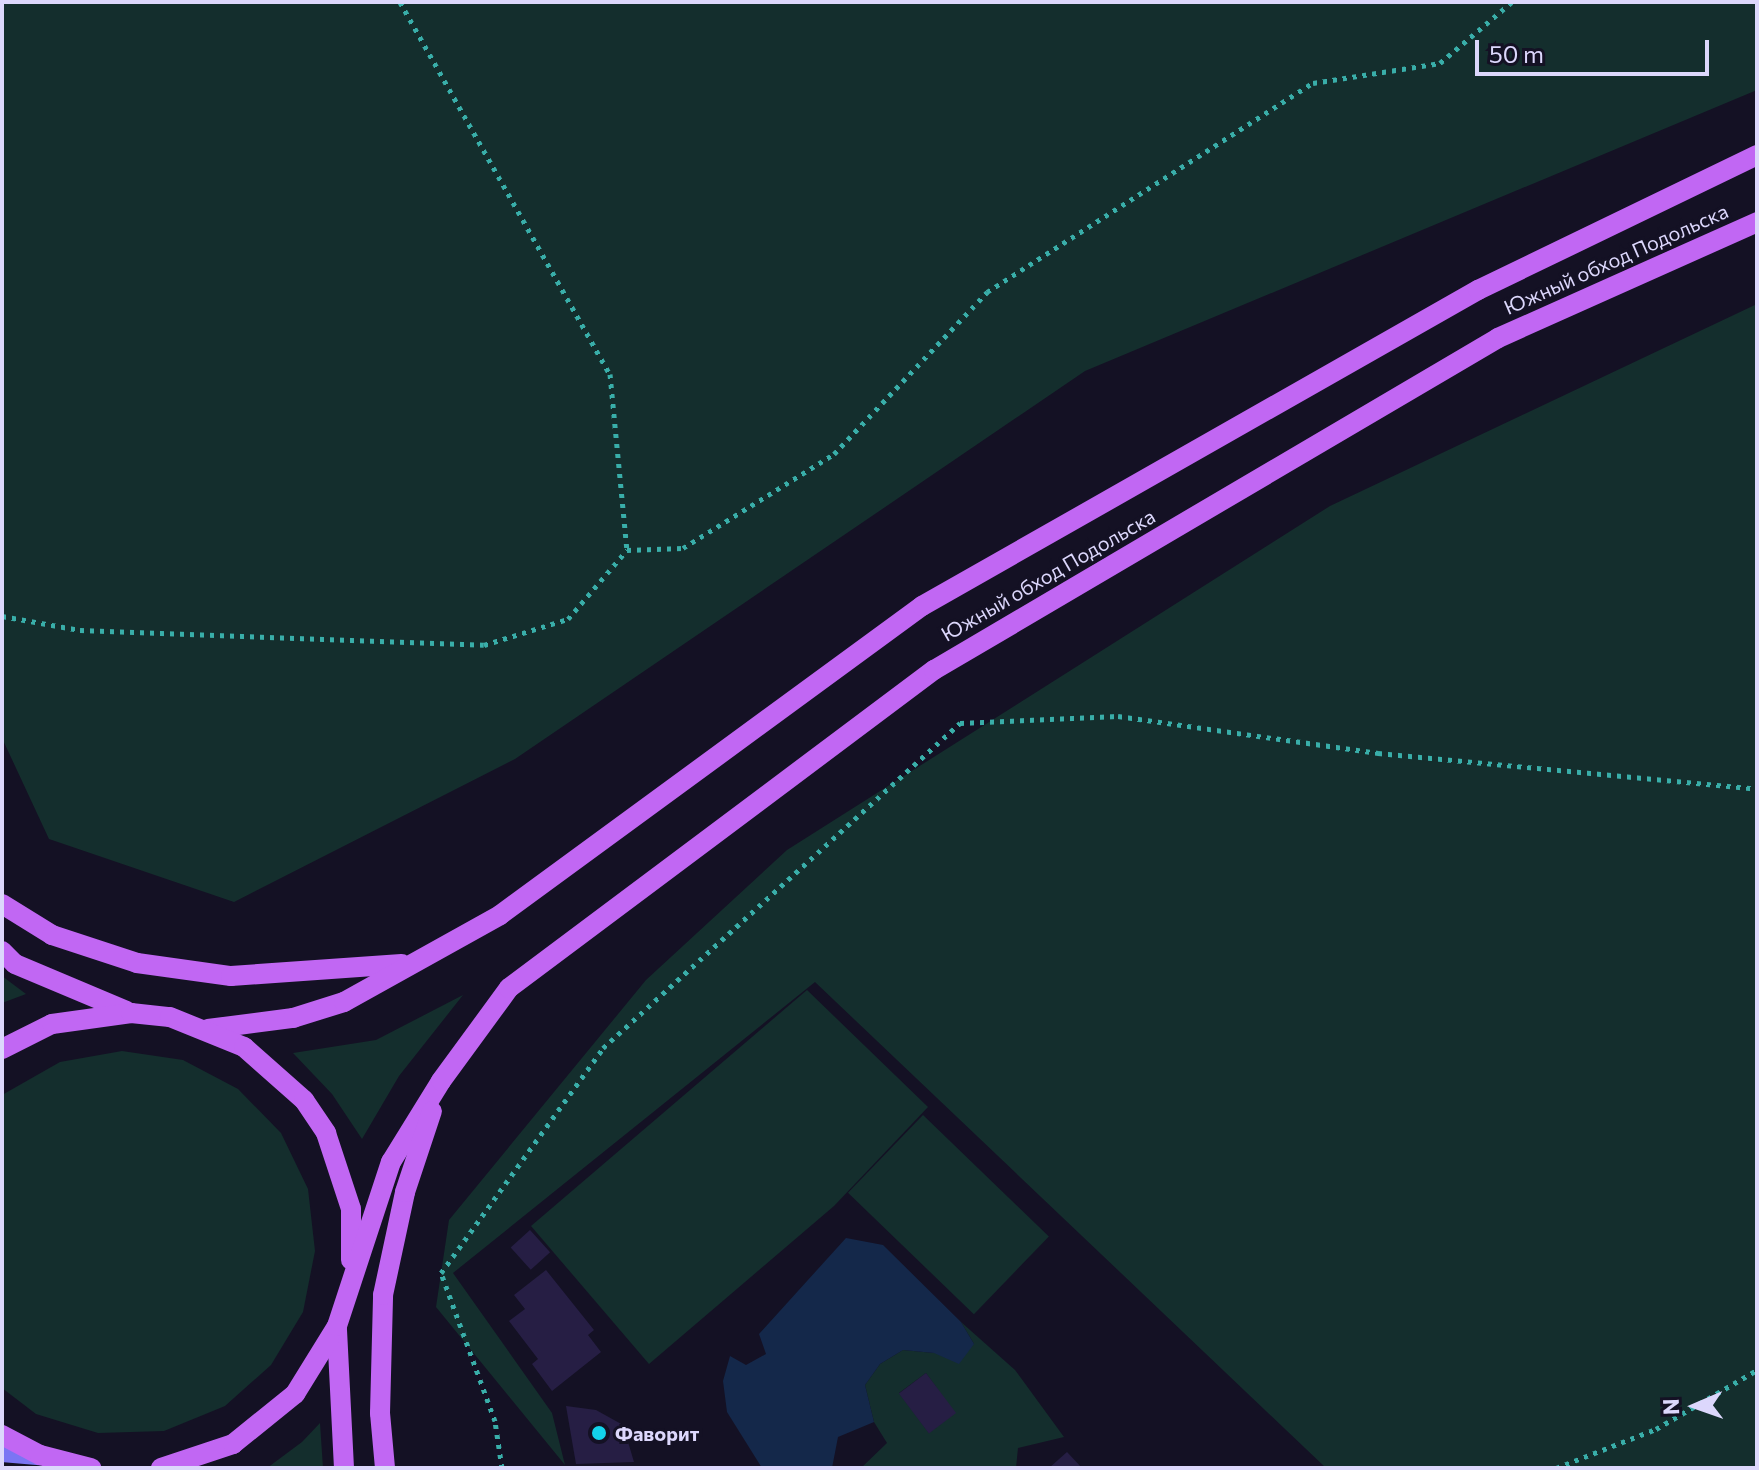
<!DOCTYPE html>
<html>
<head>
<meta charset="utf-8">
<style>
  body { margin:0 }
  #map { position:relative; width:1759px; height:1470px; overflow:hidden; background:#141124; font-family:Commissioner,sans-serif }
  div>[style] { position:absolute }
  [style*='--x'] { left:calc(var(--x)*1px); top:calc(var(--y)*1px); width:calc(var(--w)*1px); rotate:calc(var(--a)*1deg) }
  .green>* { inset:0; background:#142e2d; transform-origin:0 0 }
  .water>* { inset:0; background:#14284a }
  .building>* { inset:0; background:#261e44; transform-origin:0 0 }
  .path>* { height:5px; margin-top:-2.5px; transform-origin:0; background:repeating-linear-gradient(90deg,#39aea9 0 4px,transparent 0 10px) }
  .secondary>* { height:20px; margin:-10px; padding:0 10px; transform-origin:10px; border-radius:10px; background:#7b75f4 }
  .primary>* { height:20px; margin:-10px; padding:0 10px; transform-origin:10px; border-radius:10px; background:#c167f3 }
  .dots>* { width:22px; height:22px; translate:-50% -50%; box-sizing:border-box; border:4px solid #141124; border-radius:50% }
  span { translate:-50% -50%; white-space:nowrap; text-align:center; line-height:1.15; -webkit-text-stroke:6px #141124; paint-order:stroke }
  .street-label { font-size:20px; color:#dcd7fc }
  .poi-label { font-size:20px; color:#dcd7fc; font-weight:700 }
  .left { translate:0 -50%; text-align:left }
  .frame { position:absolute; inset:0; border:4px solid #dcd7fc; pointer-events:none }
  .north { position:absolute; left:1655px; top:1366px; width:80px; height:80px; -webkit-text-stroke:6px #141124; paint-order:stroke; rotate:268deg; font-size:22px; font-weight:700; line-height:32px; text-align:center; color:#dcd7fc }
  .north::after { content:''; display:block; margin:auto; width:28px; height:36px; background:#dcd7fc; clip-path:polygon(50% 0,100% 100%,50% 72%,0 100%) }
  .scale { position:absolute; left:1475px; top:40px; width:234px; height:36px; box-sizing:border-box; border:4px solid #dcd7fc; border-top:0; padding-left:10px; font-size:24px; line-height:28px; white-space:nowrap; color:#dcd7fc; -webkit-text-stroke:6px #141124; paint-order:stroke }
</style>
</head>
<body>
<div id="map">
  <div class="green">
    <i style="clip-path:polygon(2px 2px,1757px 2px,1757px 90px,1085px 371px,515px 759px,234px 902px,49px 839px,2px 738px)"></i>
    <i style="clip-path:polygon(1757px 304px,1757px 1468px,1326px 1468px,815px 982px,453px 1273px,552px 1413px,565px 1465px,436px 1307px,449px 1220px,646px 980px,787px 850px,1330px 506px)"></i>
    <i style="clip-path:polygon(2px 976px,26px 994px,2px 1003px)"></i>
    <i style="clip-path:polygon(807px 990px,928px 1107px,834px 1206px,649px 1364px,531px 1226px)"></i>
    <i style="clip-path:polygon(463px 995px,399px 1076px,362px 1139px,332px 1094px,293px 1053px,376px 1040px)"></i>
    <i style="clip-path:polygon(122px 1051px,183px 1060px,238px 1089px,281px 1133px,308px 1189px,315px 1251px,303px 1312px,271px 1365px,225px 1406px,164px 1431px,98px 1433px,36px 1414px,2px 1388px,2px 1095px,60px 1062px)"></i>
    <i style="left:923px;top:1115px;width:175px;height:108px;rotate:44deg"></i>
    <i style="clip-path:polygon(evenodd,961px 1322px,1015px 1370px,1064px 1437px,1018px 1448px,1016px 1468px,861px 1468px,887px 1443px,874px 1422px,865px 1385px,880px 1364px,903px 1350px,934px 1353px,974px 1344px,961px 1322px,926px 1373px,955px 1413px,929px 1433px,899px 1393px,926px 1373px)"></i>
    <i style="clip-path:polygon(320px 1423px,323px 1468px,267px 1468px,302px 1442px)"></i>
  </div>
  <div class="water">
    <i style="clip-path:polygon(846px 1238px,883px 1245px,961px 1322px,974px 1344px,959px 1364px,934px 1353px,903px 1350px,880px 1364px,865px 1385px,874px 1422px,838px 1437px,832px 1468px,762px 1468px,727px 1412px,723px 1381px,730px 1356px,746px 1365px,766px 1354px,759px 1334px)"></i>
  </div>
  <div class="building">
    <i style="left:530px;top:1230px;width:30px;height:26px;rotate:48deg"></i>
    <i style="clip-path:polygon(546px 1270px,594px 1330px,588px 1335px,601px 1352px,552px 1391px,532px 1364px,538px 1359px,509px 1321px,525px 1309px,514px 1295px)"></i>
    <i style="left:926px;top:1373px;width:50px;height:34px;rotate:53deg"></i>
    <i style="clip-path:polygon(566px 1406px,596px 1410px,623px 1425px,634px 1462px,576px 1464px)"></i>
    <i style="clip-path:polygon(1067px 1452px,1082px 1468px,1049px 1468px)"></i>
  </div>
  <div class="path">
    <i style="--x:400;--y:2;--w:427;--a:60.6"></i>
    <i style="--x:610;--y:374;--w:177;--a:84.5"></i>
    <i style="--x:627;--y:550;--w:56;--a:-2"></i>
    <i style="--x:683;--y:548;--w:178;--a:-31.9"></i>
    <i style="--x:834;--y:454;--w:223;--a:-46.6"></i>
    <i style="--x:987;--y:292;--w:387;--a:-32.7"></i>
    <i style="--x:1313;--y:83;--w:129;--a:-8.9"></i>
    <i style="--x:1440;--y:63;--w:94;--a:-40.3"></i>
    <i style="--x:2;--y:616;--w:79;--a:10.2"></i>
    <i style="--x:80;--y:630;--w:404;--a:2.1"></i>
    <i style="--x:484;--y:645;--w:88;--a:-17.2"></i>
    <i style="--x:568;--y:619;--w:91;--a:-49.5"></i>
    <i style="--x:502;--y:1468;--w:48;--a:-98.5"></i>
    <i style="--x:495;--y:1421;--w:158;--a:-110"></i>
    <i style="--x:441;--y:1273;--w:277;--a:-54.2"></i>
    <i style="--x:603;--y:1048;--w:483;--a:-42.3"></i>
    <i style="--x:960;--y:723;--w:158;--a:-2.5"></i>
    <i style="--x:1118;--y:716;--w:263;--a:8.1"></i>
    <i style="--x:1378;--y:753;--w:381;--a:5.4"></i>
    <i style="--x:1556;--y:1468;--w:107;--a:-21.3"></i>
    <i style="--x:1656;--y:1429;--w:117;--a:-30.3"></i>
  </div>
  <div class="secondary">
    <i style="--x:2;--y:1452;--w:38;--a:5"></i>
  </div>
  <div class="primary">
    <i style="--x:2;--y:904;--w:59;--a:31.8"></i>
    <i style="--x:52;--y:935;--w:89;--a:18.2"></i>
    <i style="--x:137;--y:963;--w:95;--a:7.9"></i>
    <i style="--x:231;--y:976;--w:171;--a:-4"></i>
    <i style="--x:2;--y:951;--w:18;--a:45"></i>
    <i style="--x:15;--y:964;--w:121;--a:22.8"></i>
    <i style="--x:208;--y:1029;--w:86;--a:-7.4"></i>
    <i style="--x:293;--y:1018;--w:53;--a:-17.4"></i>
    <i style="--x:344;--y:1002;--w:179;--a:-29.1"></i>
    <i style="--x:500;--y:915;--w:523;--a:-36.21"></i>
    <i style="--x:922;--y:606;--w:640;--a:-29.61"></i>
    <i style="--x:1478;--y:290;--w:310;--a:-25.8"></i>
    <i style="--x:2;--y:1049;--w:56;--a:-26.6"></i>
    <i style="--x:52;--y:1024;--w:80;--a:-7.9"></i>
    <i style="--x:131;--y:1013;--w:39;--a:6"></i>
    <i style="--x:170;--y:1017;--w:80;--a:22.1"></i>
    <i style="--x:244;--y:1047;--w:80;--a:41.5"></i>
    <i style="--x:304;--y:1100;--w:40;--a:56"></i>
    <i style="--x:326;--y:1133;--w:80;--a:71.8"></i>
    <i style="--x:351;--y:1209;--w:51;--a:90"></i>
    <i style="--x:337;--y:1330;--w:138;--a:87.1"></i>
    <i style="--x:2;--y:1435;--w:43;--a:27.8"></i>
    <i style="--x:40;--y:1455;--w:53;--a:14.3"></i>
    <i style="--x:161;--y:1468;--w:76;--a:-18.4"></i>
    <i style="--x:233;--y:1444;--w:80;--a:-38.9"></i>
    <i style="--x:295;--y:1394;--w:80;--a:-58.3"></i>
    <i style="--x:337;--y:1326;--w:173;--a:-71.8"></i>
    <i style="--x:391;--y:1162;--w:95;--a:-58.3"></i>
    <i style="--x:441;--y:1081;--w:115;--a:-53.8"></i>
    <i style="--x:509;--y:988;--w:531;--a:-36.81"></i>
    <i style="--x:934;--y:670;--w:654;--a:-30.48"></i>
    <i style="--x:1498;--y:338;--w:284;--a:-24.1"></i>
    <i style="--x:385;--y:1468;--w:55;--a:-95.2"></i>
    <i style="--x:380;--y:1413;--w:118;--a:-88.5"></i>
    <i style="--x:383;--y:1295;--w:105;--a:-77.9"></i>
    <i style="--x:405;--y:1192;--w:85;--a:-71.6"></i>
  </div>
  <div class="dots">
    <i style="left:599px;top:1433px;background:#13d3ec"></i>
  </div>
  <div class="street-label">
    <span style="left:1616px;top:259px;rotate:-24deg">Южный обход Подольска</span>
    <span style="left:1048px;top:575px;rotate:-30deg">Южный обход Подольска</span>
  </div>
  <div class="poi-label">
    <span class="left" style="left:615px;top:1433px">Фаворит</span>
  </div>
  <div class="frame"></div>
  <div class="north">N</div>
  <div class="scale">50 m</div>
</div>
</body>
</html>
